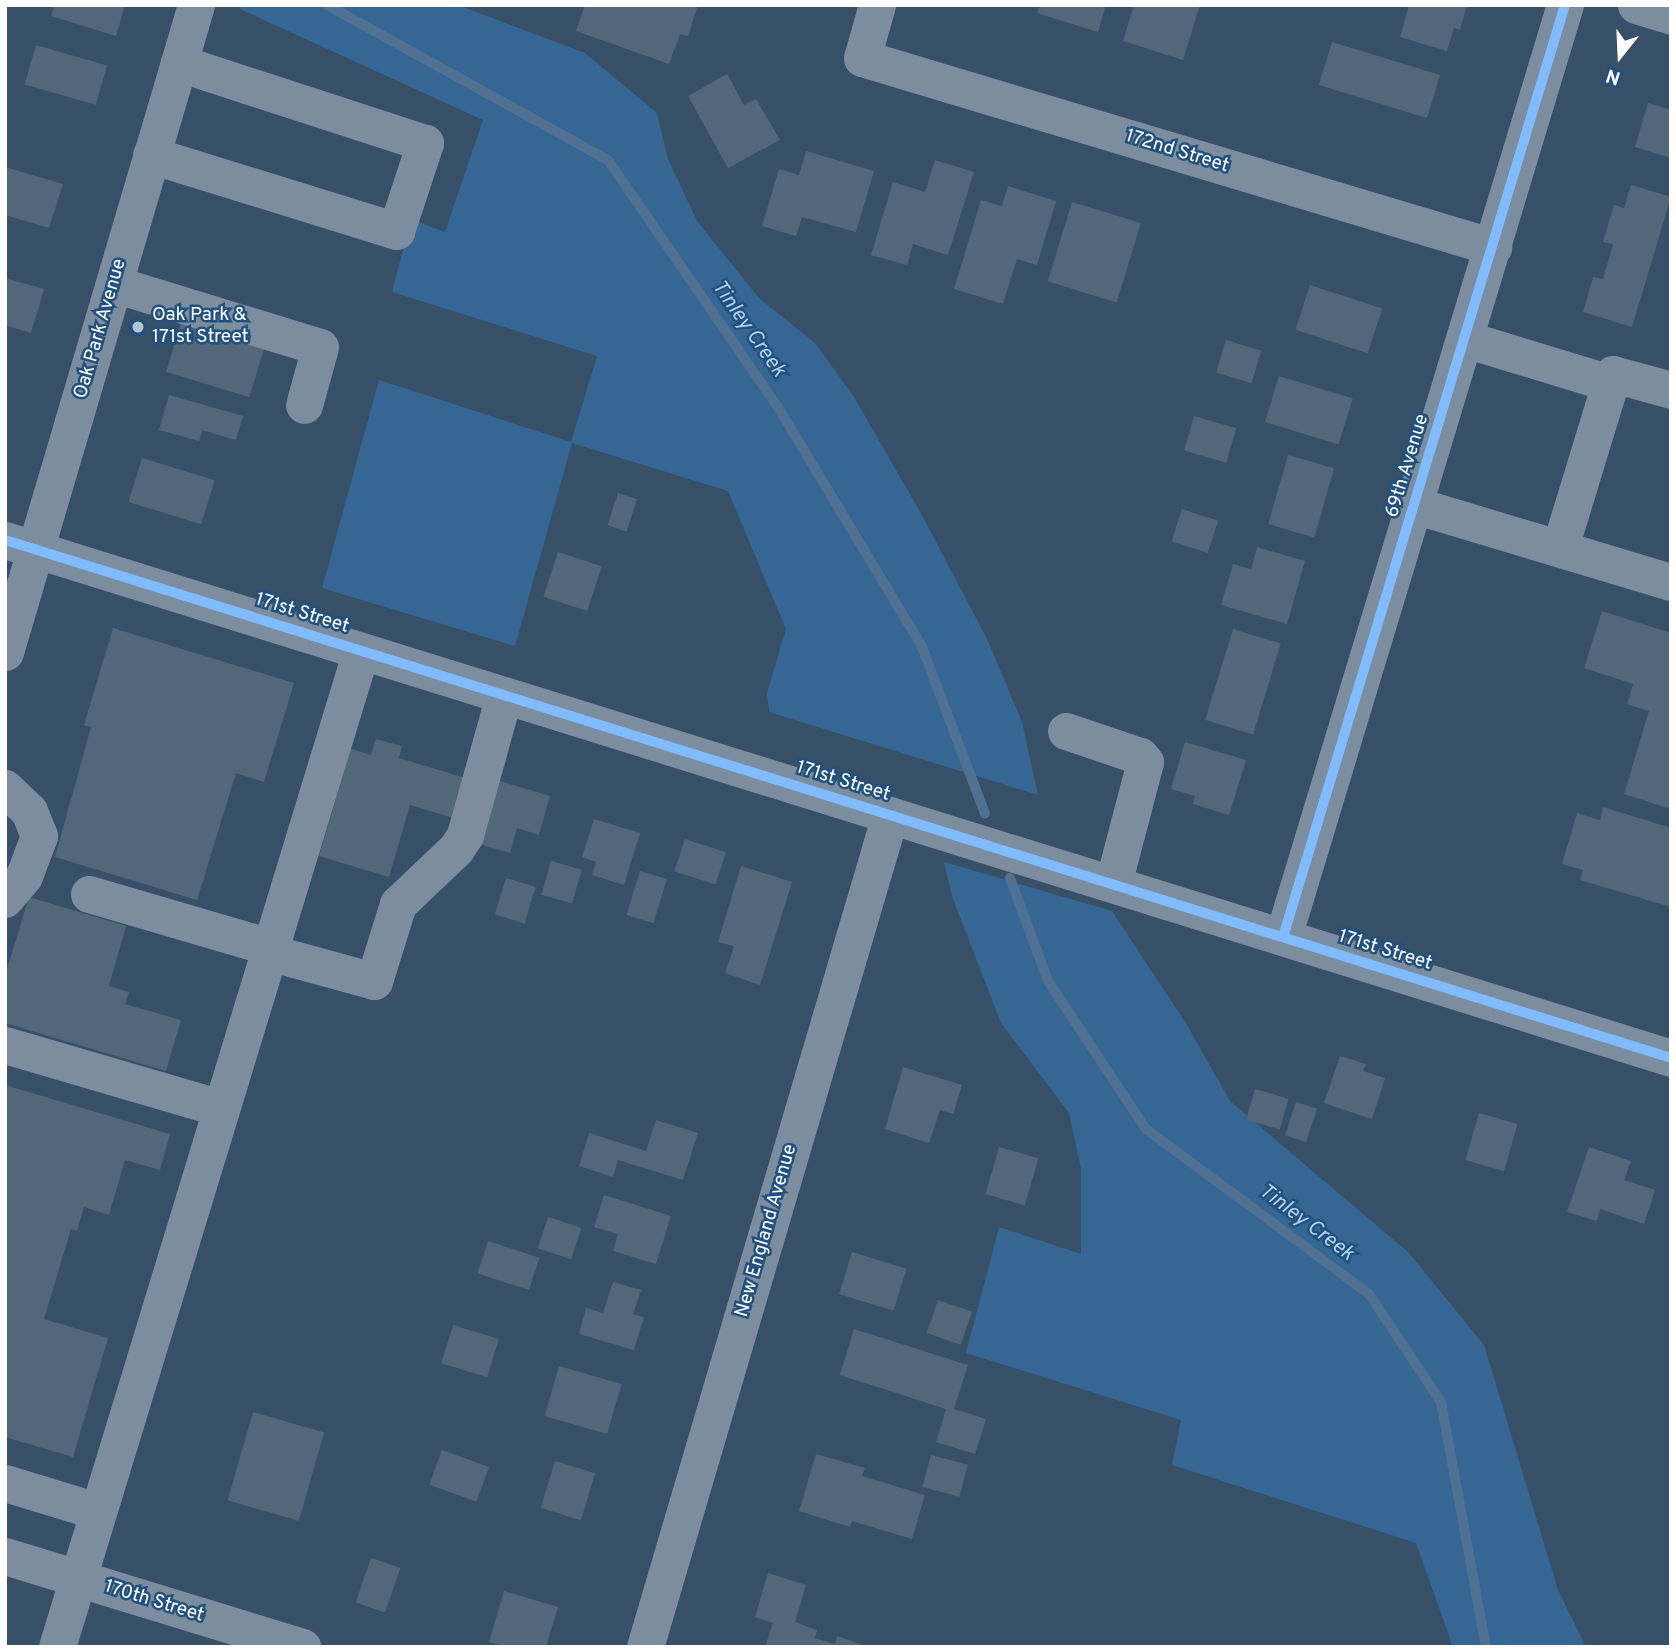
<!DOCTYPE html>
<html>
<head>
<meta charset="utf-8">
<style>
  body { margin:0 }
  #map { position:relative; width:1676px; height:1652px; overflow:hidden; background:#375068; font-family:Overpass,sans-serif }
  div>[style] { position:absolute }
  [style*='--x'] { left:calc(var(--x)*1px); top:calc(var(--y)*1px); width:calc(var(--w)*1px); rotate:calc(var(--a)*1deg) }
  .green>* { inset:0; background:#356694 }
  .stream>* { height:10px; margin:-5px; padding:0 5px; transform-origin:5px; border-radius:5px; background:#507191 }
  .building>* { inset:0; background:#52677a; transform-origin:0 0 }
  .minor>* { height:37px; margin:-18.5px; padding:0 18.5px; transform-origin:18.5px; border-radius:18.5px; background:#7b8d9f }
  .cycleway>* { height:10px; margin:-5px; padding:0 5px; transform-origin:5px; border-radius:5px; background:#80bcff }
  .dots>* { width:19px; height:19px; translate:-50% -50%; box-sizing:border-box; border:4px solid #22517d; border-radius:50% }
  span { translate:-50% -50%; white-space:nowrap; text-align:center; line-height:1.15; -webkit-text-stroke:5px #22517d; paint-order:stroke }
  .street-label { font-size:19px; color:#fff }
  .poi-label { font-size:19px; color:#fff }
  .left { translate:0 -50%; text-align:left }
  .water-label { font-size:21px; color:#b1d1ee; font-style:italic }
  .frame { position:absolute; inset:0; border:7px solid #fff; pointer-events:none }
  .north { position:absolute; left:1585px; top:21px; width:70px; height:70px; -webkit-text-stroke:5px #22517d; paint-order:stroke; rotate:198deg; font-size:19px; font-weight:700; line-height:28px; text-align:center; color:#fff }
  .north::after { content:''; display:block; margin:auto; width:24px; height:32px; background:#fff; clip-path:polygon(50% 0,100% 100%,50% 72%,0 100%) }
</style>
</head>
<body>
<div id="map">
  <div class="green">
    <i style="clip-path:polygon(241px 5px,458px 5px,585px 53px,657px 113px,668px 159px,697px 221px,759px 298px,815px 343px,854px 397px,923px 517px,987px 639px,1022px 722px,1038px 795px,769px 712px,767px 693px,786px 629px,728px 491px,572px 443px,515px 646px,322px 588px,379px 380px,571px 442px,597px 356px,392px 292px,411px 219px,445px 232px,483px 120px,240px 9px)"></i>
    <i style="clip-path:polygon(944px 862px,1112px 911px,1187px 1025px,1230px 1101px,1409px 1253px,1484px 1345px,1558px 1590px,1586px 1647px,1453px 1647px,1416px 1543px,1172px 1465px,1181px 1420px,966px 1353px,999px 1227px,1081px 1254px,1081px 1169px,1069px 1113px,1001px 1023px,953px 899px)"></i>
  </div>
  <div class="stream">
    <i style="--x:327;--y:5;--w:321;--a:28.9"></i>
    <i style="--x:608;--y:160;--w:300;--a:55.5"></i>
    <i style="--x:778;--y:407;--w:280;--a:59"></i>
    <i style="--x:922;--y:647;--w:178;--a:69.3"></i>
    <i style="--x:1010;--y:878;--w:110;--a:69.7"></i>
    <i style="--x:1048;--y:981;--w:178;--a:56.5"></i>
    <i style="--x:1146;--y:1129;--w:277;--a:36.5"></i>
    <i style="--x:1369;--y:1294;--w:130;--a:56.3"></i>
    <i style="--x:1441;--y:1402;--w:249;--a:79.6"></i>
  </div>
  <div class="building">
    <i style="clip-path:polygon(55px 5px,125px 5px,116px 36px,51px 16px)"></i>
    <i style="clip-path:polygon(585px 5px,698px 5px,688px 36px,680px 34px,669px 64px,576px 31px)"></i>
    <i style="clip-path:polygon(1040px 5px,1106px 5px,1098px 32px,1037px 13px)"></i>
    <i style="clip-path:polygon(1134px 5px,1200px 5px,1183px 60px,1123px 41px)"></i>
    <i style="clip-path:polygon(1409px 5px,1467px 5px,1460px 30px,1454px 28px,1447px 51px,1400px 37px)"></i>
    <i style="left:1332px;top:42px;width:113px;height:45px;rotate:17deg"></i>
    <i style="left:36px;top:45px;width:74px;height:41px;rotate:16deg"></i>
    <i style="clip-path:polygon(727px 74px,744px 105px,756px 99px,780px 140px,728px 168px,688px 96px)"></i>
    <i style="clip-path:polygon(1648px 103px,1671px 110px,1671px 158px,1635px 147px)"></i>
    <i style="clip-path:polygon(806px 151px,874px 171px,856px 232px,802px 217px,796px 236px,762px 226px,779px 169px,799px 175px)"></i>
    <i style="clip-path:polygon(935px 160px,974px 172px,948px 255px,913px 244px,907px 265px,871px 255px,893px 182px,925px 192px)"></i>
    <i style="clip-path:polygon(5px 167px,63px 184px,49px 228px,5px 215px)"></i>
    <i style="clip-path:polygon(1631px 185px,1671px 197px,1632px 327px,1583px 312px,1593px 277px,1603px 279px,1613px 244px,1603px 242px,1614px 205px,1624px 208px)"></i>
    <i style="clip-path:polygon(1008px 186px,1056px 201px,1037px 265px,1017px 259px,1003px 304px,954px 289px,981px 200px,1002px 206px)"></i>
    <i style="left:1072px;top:202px;width:72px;height:83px;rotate:17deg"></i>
    <i style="clip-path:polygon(5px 278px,44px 289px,31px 333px,5px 325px)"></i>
    <i style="left:1310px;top:285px;width:76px;height:47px;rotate:18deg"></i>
    <i style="left:181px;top:323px;width:87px;height:51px;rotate:17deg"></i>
    <i style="left:1226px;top:340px;width:37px;height:34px;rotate:17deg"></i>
    <i style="left:1279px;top:376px;width:77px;height:48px;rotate:17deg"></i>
    <i style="clip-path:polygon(169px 395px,243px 416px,236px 440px,202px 430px,199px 441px,159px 430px)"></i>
    <i style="left:1194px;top:416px;width:44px;height:36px;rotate:16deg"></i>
    <i style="left:1288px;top:455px;width:48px;height:72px;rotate:16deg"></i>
    <i style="left:142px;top:458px;width:76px;height:46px;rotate:17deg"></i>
    <i style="left:618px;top:493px;width:20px;height:34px;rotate:18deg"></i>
    <i style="left:1182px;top:509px;width:38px;height:34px;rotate:18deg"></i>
    <i style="clip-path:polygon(1257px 547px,1305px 561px,1287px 624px,1221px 605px,1233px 564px,1251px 569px)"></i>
    <i style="left:558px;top:552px;width:46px;height:47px;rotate:18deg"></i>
    <i style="clip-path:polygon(1602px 611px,1671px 633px,1671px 809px,1624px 794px,1649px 711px,1627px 704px,1633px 684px,1584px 668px)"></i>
    <i style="clip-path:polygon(113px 628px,294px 683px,264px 782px,236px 773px,197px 900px,55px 857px,91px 727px,84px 725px)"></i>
    <i style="left:1233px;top:629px;width:50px;height:95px;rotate:17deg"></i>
    <i style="clip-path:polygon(376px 739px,402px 746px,399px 758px,472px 780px,460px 820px,410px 805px,389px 877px,319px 856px,351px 749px,371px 755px)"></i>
    <i style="clip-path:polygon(1185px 742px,1246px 760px,1229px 815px,1193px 804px,1195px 796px,1171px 789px)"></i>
    <i style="clip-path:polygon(493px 779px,550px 796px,539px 835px,517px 828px,510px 853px,475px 843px)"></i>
    <i style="clip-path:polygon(1603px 807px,1671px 828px,1671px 907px,1580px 880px,1583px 870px,1562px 864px,1577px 813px,1600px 820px)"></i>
    <i style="clip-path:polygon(594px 819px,640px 833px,624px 885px,592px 875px,596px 862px,582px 857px)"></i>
    <i style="left:685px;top:839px;width:43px;height:34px;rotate:18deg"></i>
    <i style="left:551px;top:861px;width:32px;height:35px;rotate:16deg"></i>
    <i style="clip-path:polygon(741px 866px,792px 882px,760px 985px,725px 973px,734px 946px,718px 942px)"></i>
    <i style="left:640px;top:871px;width:28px;height:46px;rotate:17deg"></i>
    <i style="left:506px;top:878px;width:31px;height:38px;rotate:17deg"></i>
    <i style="clip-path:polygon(29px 897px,126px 926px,109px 986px,129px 992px,125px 1004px,181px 1020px,166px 1071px,5px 1023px,5px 975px)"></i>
    <i style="clip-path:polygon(1340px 1056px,1366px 1064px,1363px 1071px,1385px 1078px,1372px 1119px,1324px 1103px)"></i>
    <i style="clip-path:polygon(903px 1067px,962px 1085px,953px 1114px,940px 1110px,929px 1143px,885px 1129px)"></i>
    <i style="clip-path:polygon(5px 1085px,170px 1134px,160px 1170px,125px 1160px,109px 1215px,84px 1207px,77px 1231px,71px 1229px,44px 1319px,108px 1338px,73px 1457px,5px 1437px)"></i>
    <i style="left:1255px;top:1089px;width:35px;height:32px;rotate:16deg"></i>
    <i style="left:1296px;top:1102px;width:22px;height:35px;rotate:18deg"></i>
    <i style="left:1479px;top:1113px;width:40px;height:49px;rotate:16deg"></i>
    <i style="clip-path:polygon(656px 1120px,698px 1133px,683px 1180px,618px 1160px,613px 1177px,579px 1166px,589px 1133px,646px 1151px)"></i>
    <i style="left:999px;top:1147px;width:41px;height:49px;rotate:16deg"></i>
    <i style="clip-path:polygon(1589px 1147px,1631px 1161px,1624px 1180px,1655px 1190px,1644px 1224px,1600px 1209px,1597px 1221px,1567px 1212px)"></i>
    <i style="clip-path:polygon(604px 1195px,671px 1216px,656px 1264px,613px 1251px,618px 1234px,594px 1227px)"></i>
    <i style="left:548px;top:1217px;width:35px;height:33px;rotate:18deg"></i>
    <i style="left:488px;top:1241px;width:54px;height:34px;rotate:18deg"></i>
    <i style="left:852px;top:1252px;width:57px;height:44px;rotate:17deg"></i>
    <i style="clip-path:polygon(613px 1282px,641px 1290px,633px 1314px,644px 1317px,634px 1350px,579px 1334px,586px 1308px,603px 1313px)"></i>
    <i style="left:938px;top:1300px;width:36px;height:35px;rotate:19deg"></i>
    <i style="left:453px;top:1325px;width:48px;height:40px;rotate:17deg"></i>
    <i style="clip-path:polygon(854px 1329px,968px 1365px,954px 1409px,986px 1419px,975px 1454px,936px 1442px,946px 1409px,840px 1375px)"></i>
    <i style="left:559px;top:1366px;width:65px;height:52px;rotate:16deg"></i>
    <i style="left:253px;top:1412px;width:74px;height:92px;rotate:16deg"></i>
    <i style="left:442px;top:1450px;width:50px;height:37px;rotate:20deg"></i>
    <i style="clip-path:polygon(816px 1454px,865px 1468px,862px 1476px,925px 1495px,912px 1539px,852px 1521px,850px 1527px,799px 1511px)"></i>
    <i style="left:931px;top:1455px;width:38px;height:33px;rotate:15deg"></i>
    <i style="left:555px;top:1461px;width:42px;height:49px;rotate:17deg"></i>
    <i style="left:371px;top:1558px;width:31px;height:47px;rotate:19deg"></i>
    <i style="clip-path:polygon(768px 1573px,806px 1585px,795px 1622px,817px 1630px,815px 1638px,835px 1644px,837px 1636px,868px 1647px,765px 1647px,773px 1623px,755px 1617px)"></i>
    <i style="clip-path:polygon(504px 1591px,558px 1607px,546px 1647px,506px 1647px,489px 1642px)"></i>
  </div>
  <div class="minor">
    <i style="--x:877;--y:5;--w:55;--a:105.8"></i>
    <i style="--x:862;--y:58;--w:659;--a:16.67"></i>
    <i style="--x:1636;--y:5;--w:37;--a:17"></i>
    <i style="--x:151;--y:155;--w:257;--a:17.2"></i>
    <i style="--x:396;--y:231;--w:93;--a:-71.8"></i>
    <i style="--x:425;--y:143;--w:259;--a:-162"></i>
    <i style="--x:114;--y:284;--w:215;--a:17"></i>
    <i style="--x:320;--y:347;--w:60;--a:105.4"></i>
    <i style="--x:1465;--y:339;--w:152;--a:16.9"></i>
    <i style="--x:1414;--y:505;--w:268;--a:16.7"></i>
    <i style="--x:5;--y:540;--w:1745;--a:17.27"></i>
    <i style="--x:1560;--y:547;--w:181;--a:-73"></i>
    <i style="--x:1613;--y:374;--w:60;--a:15.4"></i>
    <i style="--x:5;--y:652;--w:675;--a:-73.55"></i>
    <i style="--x:1066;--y:731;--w:78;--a:18.7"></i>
    <i style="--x:1140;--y:756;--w:8;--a:50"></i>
    <i style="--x:1145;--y:762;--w:126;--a:104.7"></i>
    <i style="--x:5;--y:788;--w:33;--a:44"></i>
    <i style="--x:29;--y:811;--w:27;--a:68"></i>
    <i style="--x:39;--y:836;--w:43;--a:110.6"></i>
    <i style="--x:24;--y:876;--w:30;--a:130"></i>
    <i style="--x:89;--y:894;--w:189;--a:16.3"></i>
    <i style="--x:1283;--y:937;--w:974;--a:-73.17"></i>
    <i style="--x:268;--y:952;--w:110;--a:15.3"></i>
    <i style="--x:374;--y:981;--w:81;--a:-72.7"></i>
    <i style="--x:398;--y:904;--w:80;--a:-43.5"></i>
    <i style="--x:456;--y:849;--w:17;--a:-57"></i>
    <i style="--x:465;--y:835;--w:145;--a:-74.4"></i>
    <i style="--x:5;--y:1045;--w:224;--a:16.3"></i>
    <i style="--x:5;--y:1483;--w:96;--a:16.9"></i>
    <i style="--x:5;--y:1556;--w:311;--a:17"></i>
    <i style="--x:57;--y:1647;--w:1041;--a:-73.03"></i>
    <i style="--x:645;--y:1647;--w:867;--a:-73.59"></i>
  </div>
  <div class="cycleway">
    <i style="--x:5;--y:540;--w:1745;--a:17.27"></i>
    <i style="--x:1283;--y:937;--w:974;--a:-73.17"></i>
  </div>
  <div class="dots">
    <i style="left:138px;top:327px;background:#b9c2ca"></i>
  </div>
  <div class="street-label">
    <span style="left:1177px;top:152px;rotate:17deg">172nd Street</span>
    <span style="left:101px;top:329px;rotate:-74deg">Oak Park Avenue</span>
    <span style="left:1408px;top:466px;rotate:-73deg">69th Avenue</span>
    <span style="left:302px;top:614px;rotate:17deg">171st Street</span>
    <span style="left:843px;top:782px;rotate:17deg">171st Street</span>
    <span style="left:1385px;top:951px;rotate:17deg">171st Street</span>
    <span style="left:767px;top:1231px;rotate:-74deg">New England Avenue</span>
    <span style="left:154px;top:1602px;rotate:17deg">170th Street</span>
  </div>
  <div class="poi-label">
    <span class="left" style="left:152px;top:327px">Oak Park &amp;<br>171st Street</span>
  </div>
  <div class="water-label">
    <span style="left:748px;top:329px;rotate:55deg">Tinley Creek</span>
    <span style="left:1306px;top:1223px;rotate:37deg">Tinley Creek</span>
  </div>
  <div class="frame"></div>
  <div class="north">N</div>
</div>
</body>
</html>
